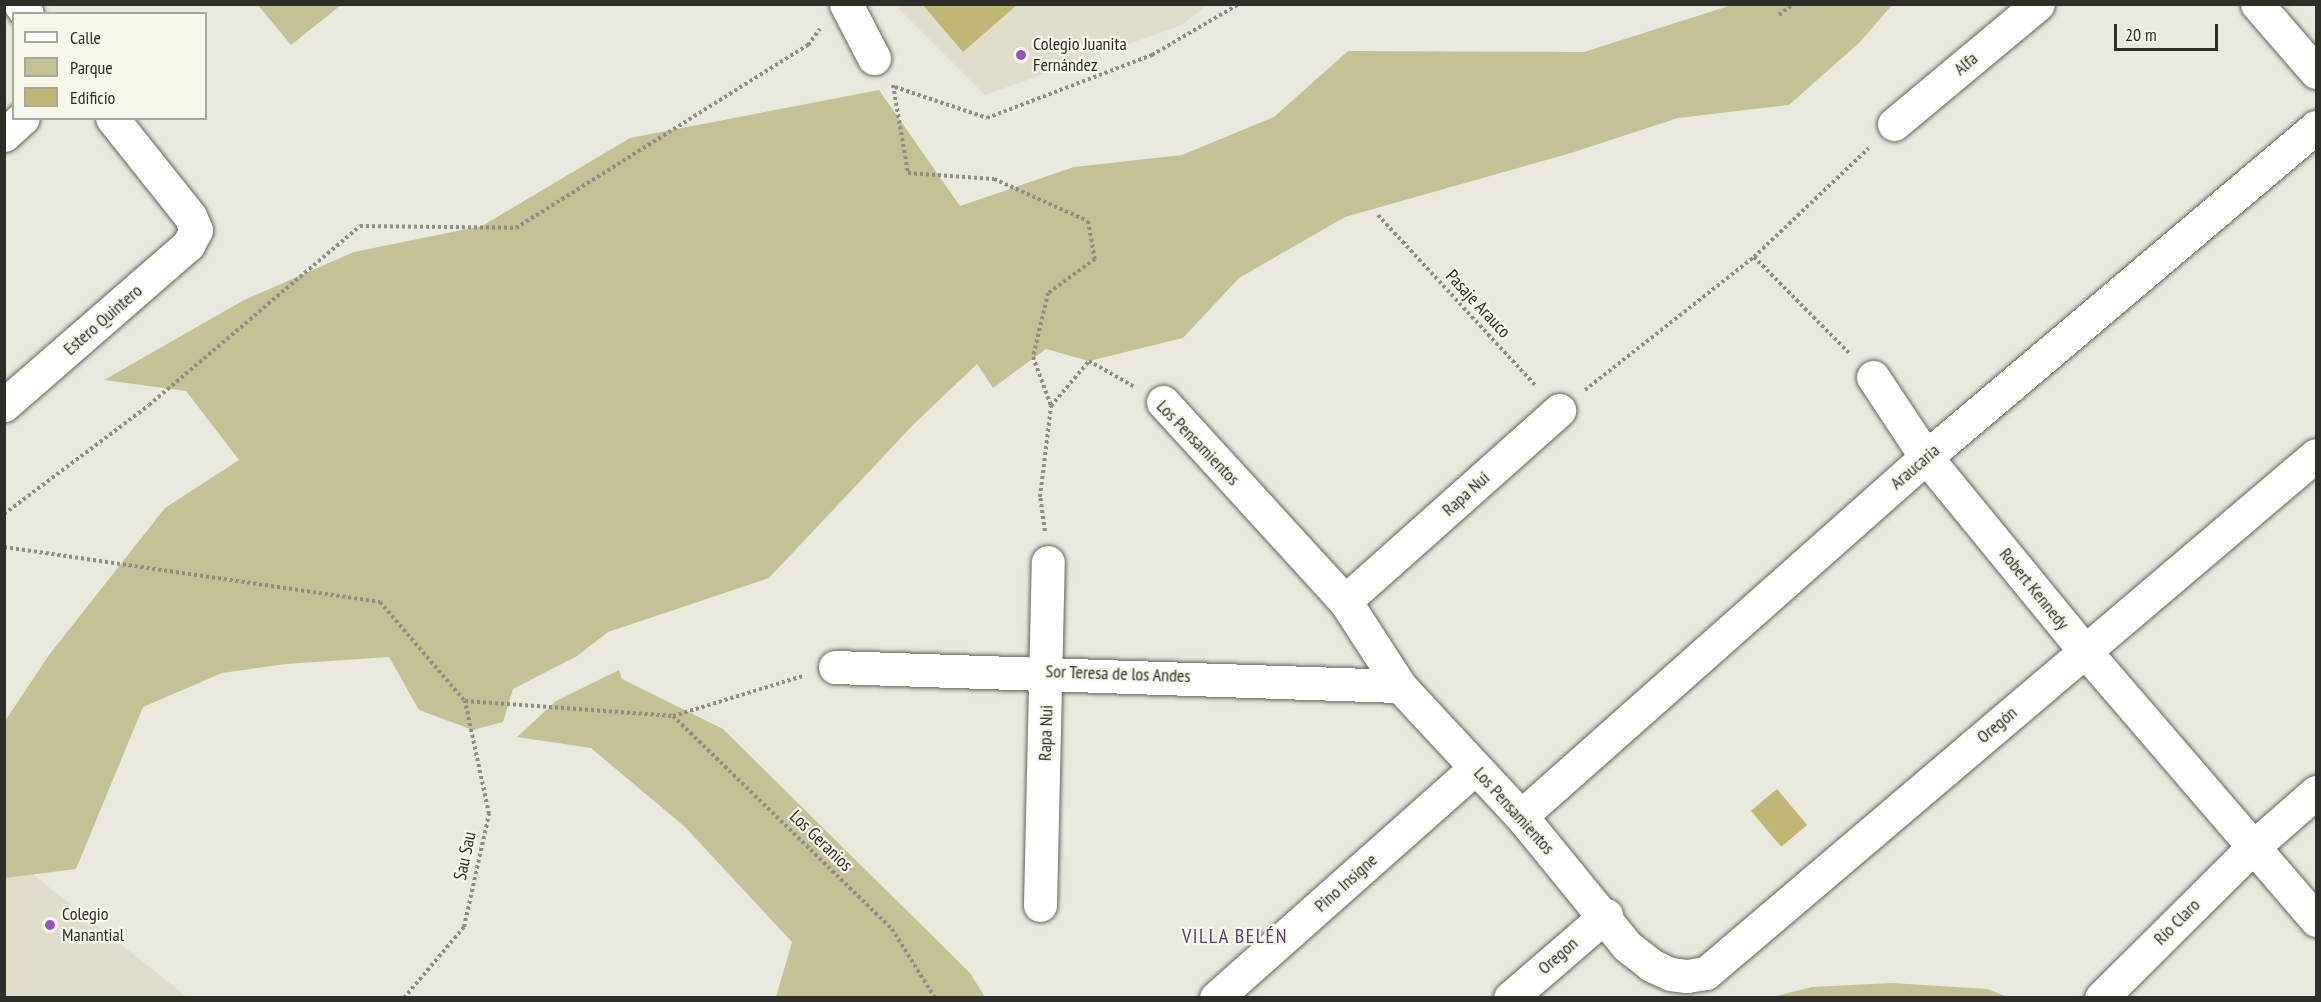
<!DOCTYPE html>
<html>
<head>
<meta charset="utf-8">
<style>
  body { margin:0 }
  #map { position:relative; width:2321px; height:1002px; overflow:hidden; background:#eae9dd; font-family:"PT Sans Narrow",sans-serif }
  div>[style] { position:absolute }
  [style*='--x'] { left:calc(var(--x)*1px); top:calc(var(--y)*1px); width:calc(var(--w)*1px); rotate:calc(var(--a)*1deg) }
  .built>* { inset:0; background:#e0deca }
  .green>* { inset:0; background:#c5c196 }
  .building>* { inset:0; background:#bfb773; transform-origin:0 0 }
  .path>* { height:4px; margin-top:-2px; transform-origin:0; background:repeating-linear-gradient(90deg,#8e8d85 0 3px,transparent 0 6px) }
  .roads { filter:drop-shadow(0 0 2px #656459) drop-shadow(0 0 2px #656459) }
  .minor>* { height:33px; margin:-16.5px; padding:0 16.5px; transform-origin:16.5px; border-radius:16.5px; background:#fff }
  .dots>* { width:16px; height:16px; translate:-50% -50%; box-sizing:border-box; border:3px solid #f8f7ea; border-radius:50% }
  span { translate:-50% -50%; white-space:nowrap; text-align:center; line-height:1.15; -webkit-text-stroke:4.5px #f8f7ea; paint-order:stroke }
  .poi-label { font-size:18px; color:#2e2e29 }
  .left { translate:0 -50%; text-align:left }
  .street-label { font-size:18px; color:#2e2e29 }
  .neighbourhood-label { font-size:20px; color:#5e3972; letter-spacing:1.5px }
  .frame { position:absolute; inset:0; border:6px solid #2e2e29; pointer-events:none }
  .legend { position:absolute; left:12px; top:12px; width:195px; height:108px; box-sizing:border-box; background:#f8f7ea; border:2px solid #a7a79d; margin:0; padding:8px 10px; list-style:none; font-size:18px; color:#2e2e29 }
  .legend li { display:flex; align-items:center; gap:12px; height:30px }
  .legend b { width:30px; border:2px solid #a7a79d }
  .scale { position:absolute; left:2114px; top:24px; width:104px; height:27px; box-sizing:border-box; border:3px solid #2e2e29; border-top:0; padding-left:8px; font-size:18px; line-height:21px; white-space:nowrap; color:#2e2e29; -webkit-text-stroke:4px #f8f7ea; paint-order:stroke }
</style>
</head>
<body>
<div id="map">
  <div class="built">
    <i style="clip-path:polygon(895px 5px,1207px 5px,1182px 25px,985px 95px)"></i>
    <i style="clip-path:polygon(5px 852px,187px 997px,5px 997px)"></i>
  </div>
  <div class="green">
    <i style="clip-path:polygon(1735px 4px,1892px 5px,1860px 42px,1789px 105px,1678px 118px,1571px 153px,1345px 217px,1239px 278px,1183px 338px,1089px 361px,1046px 349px,993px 388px,977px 364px,913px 425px,769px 578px,608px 632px,577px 656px,513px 689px,503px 722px,473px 730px,419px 710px,389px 657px,286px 664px,222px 673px,143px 707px,76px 869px,5px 878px,5px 721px,49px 655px,165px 508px,239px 460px,186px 391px,104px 380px,244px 300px,354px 252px,482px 226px,630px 138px,879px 90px,960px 206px,1074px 167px,1182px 155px,1274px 117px,1348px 51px,1584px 52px)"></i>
    <i style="clip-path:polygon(258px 5px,341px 5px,291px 45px)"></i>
    <i style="clip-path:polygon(619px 670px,622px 679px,723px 729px,970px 973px,985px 997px,776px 997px,792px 942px,685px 827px,591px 748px,517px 737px,556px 701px)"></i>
    <i style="clip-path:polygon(1892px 983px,1987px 989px,2008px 997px,1772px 997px,1812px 987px)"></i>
  </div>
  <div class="building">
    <i style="clip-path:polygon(922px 4px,1018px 4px,963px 52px)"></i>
    <i style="left:1777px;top:789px;width:47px;height:34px;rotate:50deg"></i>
  </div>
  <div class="path">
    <i style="--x:1779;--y:15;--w:18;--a:-38"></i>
    <i style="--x:893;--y:85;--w:89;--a:80.3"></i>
    <i style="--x:908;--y:173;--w:86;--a:4"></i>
    <i style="--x:994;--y:179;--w:103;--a:24.1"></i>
    <i style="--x:1088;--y:221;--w:39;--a:80"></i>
    <i style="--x:1095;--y:259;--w:58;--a:144.1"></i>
    <i style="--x:1048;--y:293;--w:66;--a:103.2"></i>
    <i style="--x:1033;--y:357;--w:52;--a:69.8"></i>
    <i style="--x:1051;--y:406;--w:59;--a:-49.8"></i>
    <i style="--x:1089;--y:361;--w:51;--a:29.6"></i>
    <i style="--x:895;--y:87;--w:97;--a:18.6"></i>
    <i style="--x:987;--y:118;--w:177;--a:-20.9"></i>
    <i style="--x:1152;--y:55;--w:101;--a:-30.4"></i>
    <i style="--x:1378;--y:215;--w:233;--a:47.3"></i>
    <i style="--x:1754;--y:257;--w:135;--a:45.3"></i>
    <i style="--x:1585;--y:390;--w:215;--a:-38.2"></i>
    <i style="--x:1754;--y:257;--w:158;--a:-43.5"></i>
    <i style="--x:4;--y:514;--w:181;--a:-36.9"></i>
    <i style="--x:149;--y:405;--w:277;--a:-40.3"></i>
    <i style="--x:360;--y:226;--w:156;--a:0.7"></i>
    <i style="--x:516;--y:228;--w:345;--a:-32.1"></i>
    <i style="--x:808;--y:45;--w:20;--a:-53"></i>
    <i style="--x:1045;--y:531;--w:34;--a:-98"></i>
    <i style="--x:1040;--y:497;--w:92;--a:-83.1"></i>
    <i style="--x:4;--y:547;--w:380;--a:8.3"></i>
    <i style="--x:380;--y:602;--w:130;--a:49.4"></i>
    <i style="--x:465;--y:701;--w:209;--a:4.1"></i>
    <i style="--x:673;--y:716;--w:136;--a:-17.1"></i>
    <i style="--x:673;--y:716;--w:305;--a:44.2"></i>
    <i style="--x:892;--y:929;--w:81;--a:58.1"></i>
    <i style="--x:404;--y:998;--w:93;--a:-49.8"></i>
    <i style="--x:464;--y:927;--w:116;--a:-77.5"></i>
    <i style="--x:489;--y:814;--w:116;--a:-102"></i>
  </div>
  <div class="roads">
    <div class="minor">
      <i style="--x:20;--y:4;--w:12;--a:55"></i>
      <i style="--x:846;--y:4;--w:61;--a:62.6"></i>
      <i style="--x:2257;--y:4;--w:90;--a:49.1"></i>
      <i style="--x:1894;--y:124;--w:187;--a:-39.8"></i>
      <i style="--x:4;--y:135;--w:25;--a:-42"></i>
      <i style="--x:1873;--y:377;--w:96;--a:56.5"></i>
      <i style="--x:1926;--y:457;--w:251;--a:50.7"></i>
      <i style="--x:2085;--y:651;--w:355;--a:49.3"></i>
      <i style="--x:1163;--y:402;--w:270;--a:47.6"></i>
      <i style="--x:1345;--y:601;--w:101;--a:57.1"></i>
      <i style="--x:1400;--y:686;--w:178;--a:47.1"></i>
      <i style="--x:1521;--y:816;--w:168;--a:50.8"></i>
      <i style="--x:1627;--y:946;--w:31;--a:38"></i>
      <i style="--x:1651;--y:965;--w:21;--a:25"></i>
      <i style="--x:1670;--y:974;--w:17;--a:7"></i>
      <i style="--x:1687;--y:976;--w:19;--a:-9"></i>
      <i style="--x:1706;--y:973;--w:800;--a:-40.34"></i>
      <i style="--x:4;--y:405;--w:244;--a:-41"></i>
      <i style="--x:188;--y:245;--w:17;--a:-62"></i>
      <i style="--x:196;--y:230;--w:15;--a:-113"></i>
      <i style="--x:190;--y:216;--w:125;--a:-128.5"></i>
      <i style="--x:1345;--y:601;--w:287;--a:-41.7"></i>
      <i style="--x:835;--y:667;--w:565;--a:1.93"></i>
      <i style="--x:1521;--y:816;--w:541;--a:-41.55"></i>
      <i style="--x:1926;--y:457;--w:511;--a:-40.24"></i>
      <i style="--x:1040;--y:905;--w:343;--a:-88.7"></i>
      <i style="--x:1216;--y:998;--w:346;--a:-41.6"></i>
      <i style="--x:1510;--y:998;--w:127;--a:-40.8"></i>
      <i style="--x:2101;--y:998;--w:214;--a:-44.8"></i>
      <i style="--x:2253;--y:847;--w:84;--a:-41.1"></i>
    </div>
  </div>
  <div class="dots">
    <i style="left:1021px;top:55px;background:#9c51c3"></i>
    <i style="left:50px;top:925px;background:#9c51c3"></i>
  </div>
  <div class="poi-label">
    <span class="left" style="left:1033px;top:55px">Colegio Juanita<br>Fernández</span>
    <span class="left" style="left:62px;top:925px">Colegio<br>Manantial</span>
  </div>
  <div class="street-label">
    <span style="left:1966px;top:64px;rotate:-40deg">Alfa</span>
    <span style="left:1478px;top:304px;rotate:47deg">Pasaje Arauco</span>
    <span style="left:103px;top:320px;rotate:-41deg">Estero Quintero</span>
    <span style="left:1198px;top:443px;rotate:46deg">Los Pensamientos</span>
    <span style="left:1915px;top:467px;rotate:-41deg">Araucaria</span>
    <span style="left:1466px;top:494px;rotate:-42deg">Rapa Nui</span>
    <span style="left:2034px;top:589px;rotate:51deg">Robert Kennedy</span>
    <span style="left:1118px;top:674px;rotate:2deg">Sor Teresa de los Andes</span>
    <span style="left:1997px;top:725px;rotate:-40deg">Oregón</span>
    <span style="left:1046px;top:733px;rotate:-88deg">Rapa Nui</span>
    <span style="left:1514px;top:811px;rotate:48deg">Los Pensamientos</span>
    <span style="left:821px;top:841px;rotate:44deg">Los Geranios</span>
    <span style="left:465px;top:856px;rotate:-78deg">Sau Sau</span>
    <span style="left:1346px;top:883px;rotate:-42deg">Pino Insigne</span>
    <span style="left:2177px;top:922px;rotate:-45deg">Río Claro</span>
    <span style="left:1558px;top:956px;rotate:-41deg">Oregon</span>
  </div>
  <div class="neighbourhood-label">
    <span style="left:1235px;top:936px">VILLA BELÉN</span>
  </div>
  <div class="frame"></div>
  <ul class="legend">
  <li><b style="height:8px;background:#fff"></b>Calle</li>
  <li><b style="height:16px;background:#c5c196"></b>Parque</li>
  <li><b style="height:16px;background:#bfb773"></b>Edificio</li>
  </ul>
  <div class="scale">20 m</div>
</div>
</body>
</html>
